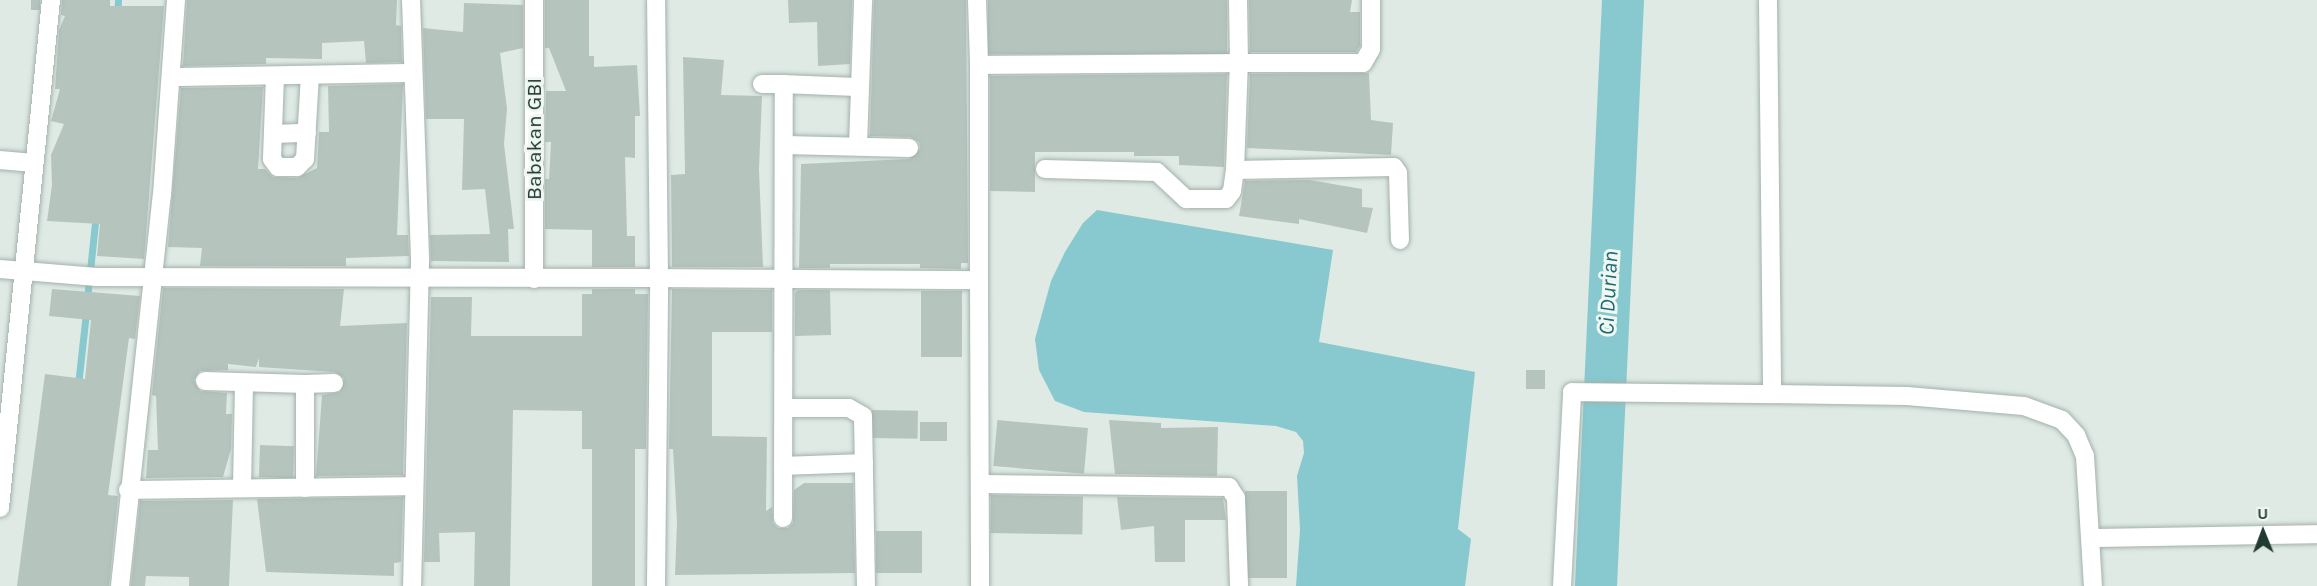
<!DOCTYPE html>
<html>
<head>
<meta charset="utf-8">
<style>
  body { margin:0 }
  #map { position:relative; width:2317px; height:586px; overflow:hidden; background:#dfeae5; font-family:Karla,sans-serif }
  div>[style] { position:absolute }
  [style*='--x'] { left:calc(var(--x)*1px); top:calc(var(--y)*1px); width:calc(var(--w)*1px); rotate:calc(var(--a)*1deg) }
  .water>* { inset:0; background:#88c8cf }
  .stream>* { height:7px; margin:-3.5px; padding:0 3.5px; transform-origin:3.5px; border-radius:3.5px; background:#88c8cf }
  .river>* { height:42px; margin:-21px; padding:0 21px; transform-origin:21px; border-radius:21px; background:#88c8cf }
  .building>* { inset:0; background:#b5c5be; transform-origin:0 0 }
  .roads { filter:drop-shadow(0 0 2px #a2b2ac) drop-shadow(0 0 2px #a2b2ac) }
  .minor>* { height:18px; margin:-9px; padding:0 9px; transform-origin:9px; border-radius:9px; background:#fff }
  span { translate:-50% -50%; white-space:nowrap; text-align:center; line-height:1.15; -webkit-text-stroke:6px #f0f7f3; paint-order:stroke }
  .street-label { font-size:21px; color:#213a32 }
  .water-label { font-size:22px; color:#1d6a74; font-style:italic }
  .north { position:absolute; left:2233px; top:502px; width:60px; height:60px; -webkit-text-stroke:4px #f0f7f3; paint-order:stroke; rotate:359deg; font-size:16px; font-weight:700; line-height:24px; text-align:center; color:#213a32 }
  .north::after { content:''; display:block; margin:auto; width:21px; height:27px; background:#213a32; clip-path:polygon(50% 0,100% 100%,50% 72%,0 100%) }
</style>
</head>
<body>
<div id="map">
  <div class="water">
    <i style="clip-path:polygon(1097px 210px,1333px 250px,1319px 342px,1475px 372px,1458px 529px,1471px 539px,1465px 586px,1296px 586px,1300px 530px,1297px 476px,1304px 453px,1303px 441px,1296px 432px,1276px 426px,1084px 412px,1055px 401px,1039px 370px,1035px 339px,1051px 281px,1065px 252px,1083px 223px)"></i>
  </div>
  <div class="stream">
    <i style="--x:117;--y:15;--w:15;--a:-86"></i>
    <i style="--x:87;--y:299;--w:85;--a:-84"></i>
    <i style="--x:78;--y:385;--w:72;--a:-83.7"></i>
  </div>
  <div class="river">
    <i style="--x:1596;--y:586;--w:587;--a:-87.36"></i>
  </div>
  <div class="building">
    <i style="left:31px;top:0;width:9px;height:10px"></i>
    <i style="clip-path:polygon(62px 0,110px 0,110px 6px,164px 6px,144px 259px,97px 256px,100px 224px,47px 221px,52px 185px,51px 155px,64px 124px,51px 121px,60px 89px,55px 89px,59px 30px,65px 16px,61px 15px)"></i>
    <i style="clip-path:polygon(187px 0,397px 0,396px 25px,401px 26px,402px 62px,366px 63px,364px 41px,322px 43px,322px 59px,266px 58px,266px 64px,183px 66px)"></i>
    <i style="clip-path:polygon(545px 0,589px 0,589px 56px,594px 56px,594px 67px,637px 65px,640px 116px,635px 116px,635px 158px,625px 157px,627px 236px,635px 236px,635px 267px,592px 267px,592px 230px,545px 229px,545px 179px,549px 179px,551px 142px,545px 142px,546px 91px,566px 91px,549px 48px,545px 48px)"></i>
    <i style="clip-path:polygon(788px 0,852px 0,850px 64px,818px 66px,817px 22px,789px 23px)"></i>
    <i style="clip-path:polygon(874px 0,966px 0,968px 263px,961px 263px,961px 269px,920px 268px,920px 264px,830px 264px,830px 268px,799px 268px,801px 164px,909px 159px,920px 149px,919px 142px,910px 137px,870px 136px)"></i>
    <i style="left:988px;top:0;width:239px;height:54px"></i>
    <i style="clip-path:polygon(1249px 0,1352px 0,1350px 12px,1360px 12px,1360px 46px,1356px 52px,1250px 52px)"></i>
    <i style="clip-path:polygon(464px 3px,523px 5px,523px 48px,500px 53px,507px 109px,504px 144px,514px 229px,508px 229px,509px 262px,431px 261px,430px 235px,490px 234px,485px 189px,462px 190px,464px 119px,426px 119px,423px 28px,463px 32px)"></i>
    <i style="clip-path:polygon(683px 57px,724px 60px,721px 95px,762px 96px,759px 169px,763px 267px,672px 267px,671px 175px,685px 174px)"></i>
    <i style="clip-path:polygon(1369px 73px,1371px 120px,1393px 123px,1391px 155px,1247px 148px,1250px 74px)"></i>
    <i style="clip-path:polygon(1227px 74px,1224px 167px,1179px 165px,1179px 156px,1134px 156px,1134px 152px,1035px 152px,1035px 192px,990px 191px,990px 76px)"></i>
    <i style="clip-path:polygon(403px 84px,397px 235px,408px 235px,409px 256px,346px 258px,346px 266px,200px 266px,202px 248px,168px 247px,181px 88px,263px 87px,258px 169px,265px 169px,273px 177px,297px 178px,317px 168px,319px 132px,329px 132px,328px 86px)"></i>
    <i style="clip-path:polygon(1310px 180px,1362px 189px,1362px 207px,1373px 208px,1367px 233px,1299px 219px,1299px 224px,1239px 216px,1245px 181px)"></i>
    <i style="clip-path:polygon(163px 288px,344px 289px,340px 326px,407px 323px,403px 475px,316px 476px,322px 395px,340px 392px,344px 378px,334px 372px,259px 367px,259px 358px,256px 367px,228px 364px,228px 370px,200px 371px,194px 380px,200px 391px,227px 393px,226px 414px,232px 414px,231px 449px,223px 477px,146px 478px,148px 450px,158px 450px,156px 396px,152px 395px)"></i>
    <i style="clip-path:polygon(52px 289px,140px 296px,135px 339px,129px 338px,108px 495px,118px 496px,109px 586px,17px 586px,45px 374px,85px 379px,91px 320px,49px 316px)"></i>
    <i style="clip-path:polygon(592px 289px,635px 289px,635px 294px,648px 294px,646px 449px,635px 449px,635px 586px,592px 586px,592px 449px,582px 449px,582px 411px,513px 410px,510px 586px,474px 586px,475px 532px,439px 533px,440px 562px,424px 562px,431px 297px,472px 297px,471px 336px,582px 336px,582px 294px,592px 294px)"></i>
    <i style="clip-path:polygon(672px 289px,772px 290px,772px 332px,712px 332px,712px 436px,767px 437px,766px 511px,772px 507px,773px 523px,778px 528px,788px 528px,793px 523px,794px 490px,804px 483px,853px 483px,855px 573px,675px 575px,677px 522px,673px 449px,669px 449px)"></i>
    <i style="clip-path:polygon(798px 290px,830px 290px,831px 335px,795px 336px,795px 293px)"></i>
    <i style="left:921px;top:291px;width:41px;height:66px"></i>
    <i style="left:1526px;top:370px;width:19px;height:19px"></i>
    <i style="left:872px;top:410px;width:46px;height:28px;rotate:1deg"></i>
    <i style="clip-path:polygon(1109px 420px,1161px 423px,1161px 428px,1218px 427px,1217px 476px,1115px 474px)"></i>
    <i style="left:920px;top:422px;width:27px;height:19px"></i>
    <i style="left:1088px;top:428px;width:46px;height:91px;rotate:95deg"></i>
    <i style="left:260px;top:445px;width:34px;height:32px;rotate:2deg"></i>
    <i style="left:1245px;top:491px;width:42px;height:87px"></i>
    <i style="left:991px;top:495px;width:92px;height:38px;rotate:1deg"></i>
    <i style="clip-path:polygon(403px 497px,401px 562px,394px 563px,394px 576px,266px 572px,257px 499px)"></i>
    <i style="clip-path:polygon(1117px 497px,1223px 498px,1226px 520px,1185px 520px,1185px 562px,1155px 562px,1154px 526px,1121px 530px)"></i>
    <i style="clip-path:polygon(233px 500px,229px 586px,189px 586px,189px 577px,146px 576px,145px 586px,131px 586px,140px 501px)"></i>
    <i style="left:876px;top:531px;width:46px;height:42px"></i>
  </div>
  <div class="roads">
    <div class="minor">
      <i style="--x:411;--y:0;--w:261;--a:88"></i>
      <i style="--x:420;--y:261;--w:325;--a:91.4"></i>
      <i style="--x:534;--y:0;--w:279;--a:90"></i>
      <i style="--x:977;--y:0;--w:65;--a:88.2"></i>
      <i style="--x:1768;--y:0;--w:394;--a:89.4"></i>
      <i style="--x:1772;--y:394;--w:135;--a:0.8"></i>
      <i style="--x:1907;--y:396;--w:117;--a:4.9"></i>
      <i style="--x:2024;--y:406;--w:40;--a:20.2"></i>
      <i style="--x:2062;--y:420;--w:21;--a:47"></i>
      <i style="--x:2076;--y:435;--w:23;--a:67"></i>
      <i style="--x:2085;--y:456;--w:130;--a:86.5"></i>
      <i style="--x:275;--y:76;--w:83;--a:92.1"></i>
      <i style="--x:272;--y:159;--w:10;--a:53"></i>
      <i style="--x:278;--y:167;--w:19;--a:0"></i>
      <i style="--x:297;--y:167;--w:11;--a:-45"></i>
      <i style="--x:305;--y:159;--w:84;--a:-86.6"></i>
      <i style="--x:173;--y:77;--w:239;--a:-1"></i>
      <i style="--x:762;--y:84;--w:22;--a:0"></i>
      <i style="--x:273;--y:134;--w:34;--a:-2"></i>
      <i style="--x:785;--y:145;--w:124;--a:1.4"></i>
      <i style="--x:858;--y:146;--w:146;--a:-88"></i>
      <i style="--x:0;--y:160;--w:34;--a:5"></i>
      <i style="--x:1045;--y:169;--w:112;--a:1.5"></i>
      <i style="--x:1157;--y:172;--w:40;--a:43"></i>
      <i style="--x:1186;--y:199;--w:40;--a:0"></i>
      <i style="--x:1226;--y:199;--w:10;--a:-53"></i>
      <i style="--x:1232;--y:191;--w:21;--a:-82"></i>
      <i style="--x:1235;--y:170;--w:107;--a:-87.9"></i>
      <i style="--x:1239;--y:63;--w:124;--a:0"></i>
      <i style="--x:1363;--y:63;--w:16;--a:-60"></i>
      <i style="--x:1371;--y:49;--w:49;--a:-90"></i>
      <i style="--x:1235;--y:170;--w:159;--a:-1.1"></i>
      <i style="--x:1394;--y:167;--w:7;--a:56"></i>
      <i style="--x:1398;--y:173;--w:67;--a:88.3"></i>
      <i style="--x:0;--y:269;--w:97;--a:4.7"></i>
      <i style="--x:97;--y:277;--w:562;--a:0.1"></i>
      <i style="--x:659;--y:278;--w:278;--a:-90.6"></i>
      <i style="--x:979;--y:280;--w:306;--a:89.8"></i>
      <i style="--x:205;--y:381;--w:100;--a:1.7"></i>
      <i style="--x:305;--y:384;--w:104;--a:90"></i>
      <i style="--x:305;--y:384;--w:29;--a:-2"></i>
      <i style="--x:784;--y:408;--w:65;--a:0"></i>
      <i style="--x:849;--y:408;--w:16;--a:30"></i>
      <i style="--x:863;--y:416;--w:170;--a:89"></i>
      <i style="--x:783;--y:466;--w:81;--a:-2.1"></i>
      <i style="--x:980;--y:484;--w:249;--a:0.7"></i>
      <i style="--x:1229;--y:487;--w:13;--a:58"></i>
      <i style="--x:1236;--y:498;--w:88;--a:88"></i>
      <i style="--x:242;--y:488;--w:105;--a:-88.9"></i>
      <i style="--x:128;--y:490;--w:285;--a:-0.8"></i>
      <i style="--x:0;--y:508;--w:511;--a:-84.27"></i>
      <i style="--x:783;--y:518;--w:434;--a:-89.9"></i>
      <i style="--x:784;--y:84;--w:76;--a:2.3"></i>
      <i style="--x:2090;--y:538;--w:227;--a:-1"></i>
      <i style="--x:120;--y:586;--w:393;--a:-83.9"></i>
      <i style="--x:162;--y:195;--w:196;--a:-85.9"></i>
      <i style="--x:656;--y:586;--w:308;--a:-89.4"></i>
      <i style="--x:659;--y:278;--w:320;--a:0.4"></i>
      <i style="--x:979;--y:280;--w:215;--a:-90"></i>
      <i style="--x:979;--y:65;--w:260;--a:-0.4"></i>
      <i style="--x:1239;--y:63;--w:63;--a:-90.9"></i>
      <i style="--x:1562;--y:586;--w:194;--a:-87"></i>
      <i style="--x:1572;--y:392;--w:200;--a:0.6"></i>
    </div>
  </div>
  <div class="street-label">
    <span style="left:534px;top:139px;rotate:-90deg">Babakan GBI</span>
  </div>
  <div class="water-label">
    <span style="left:1609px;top:293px;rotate:-87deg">Ci Durian</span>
  </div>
  <div class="north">U</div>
</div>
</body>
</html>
